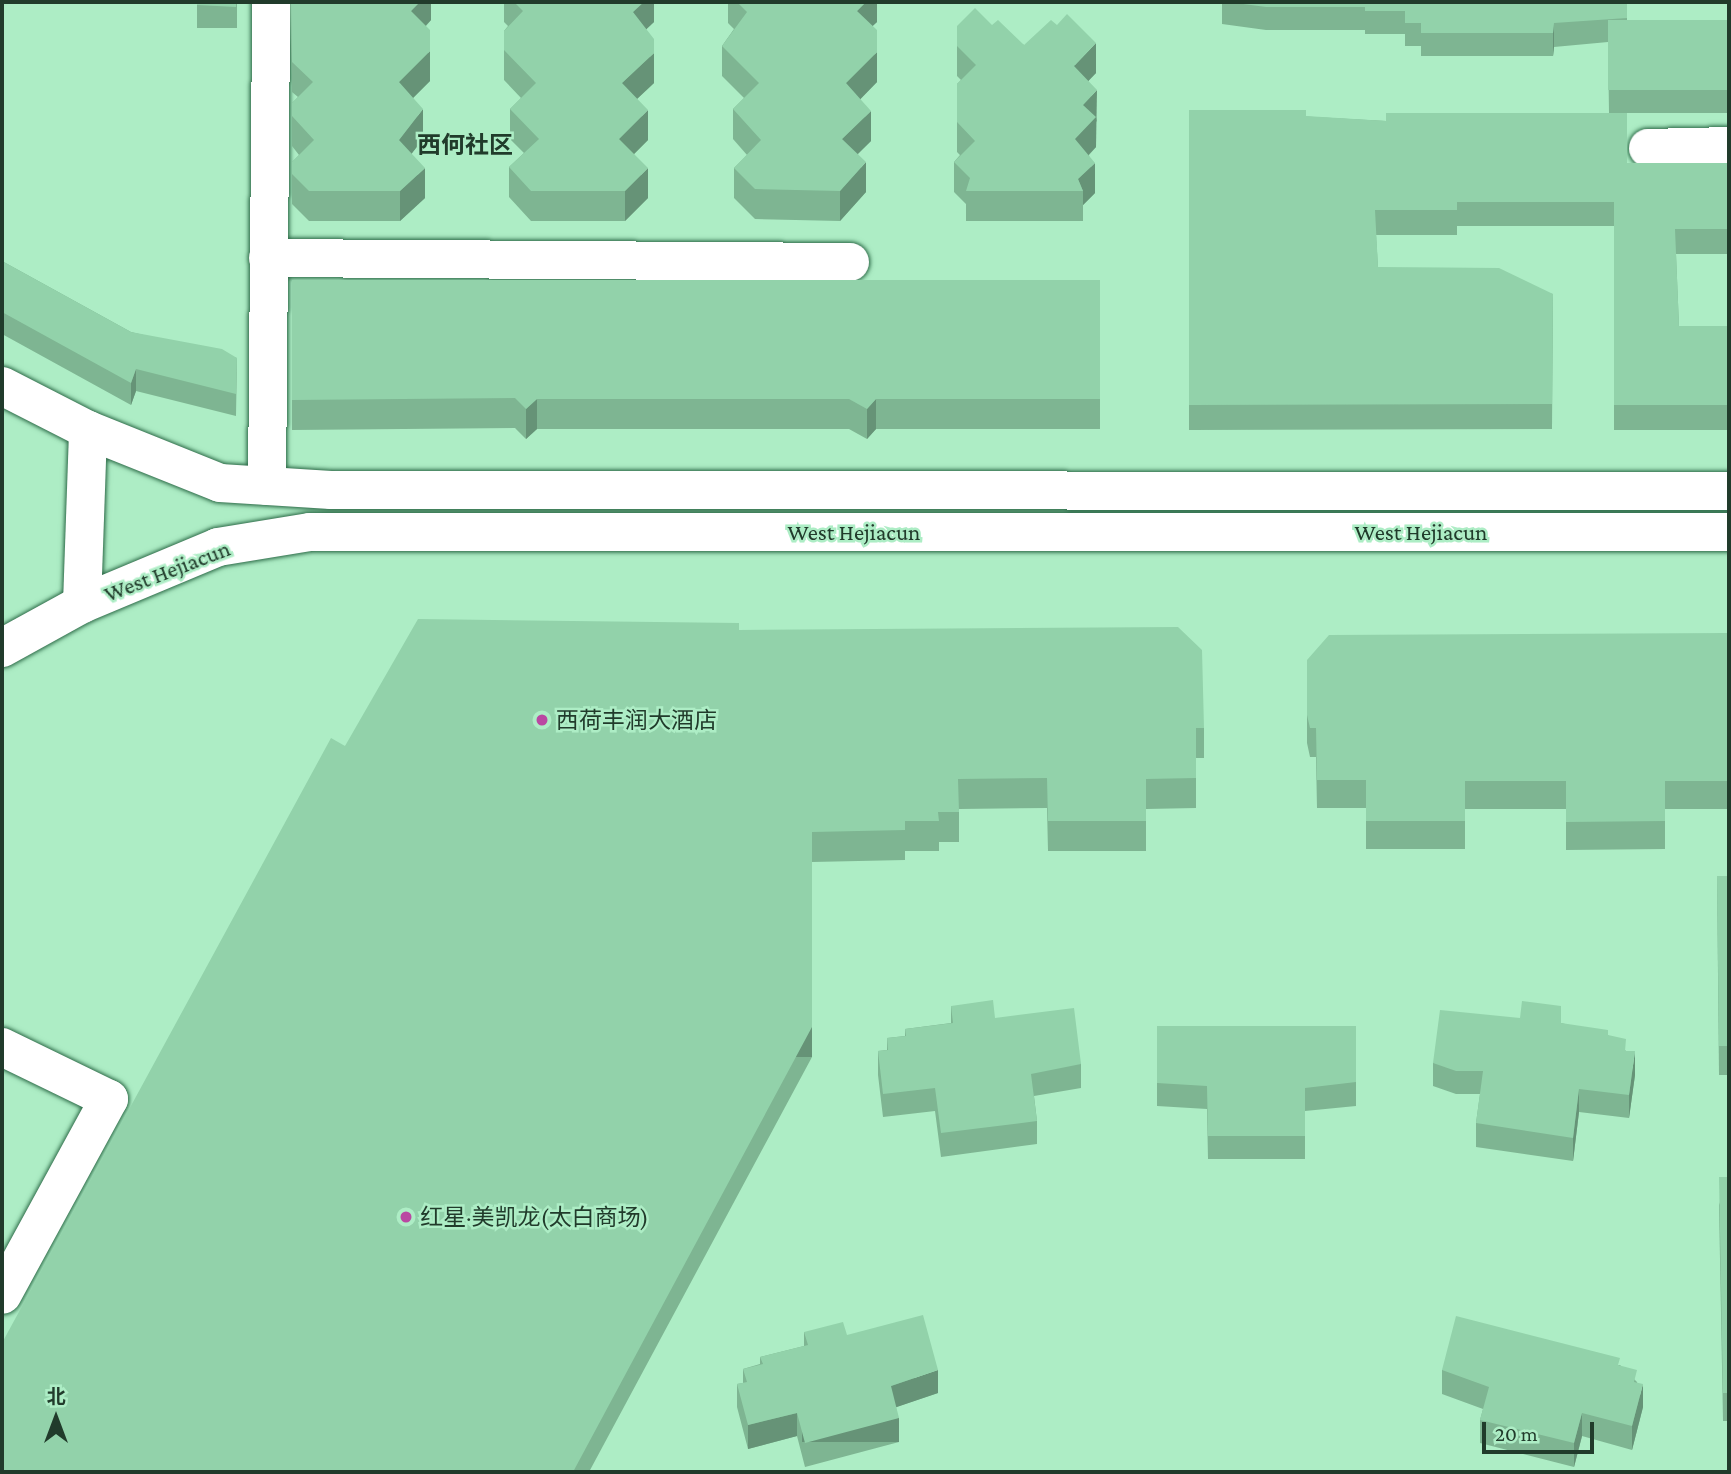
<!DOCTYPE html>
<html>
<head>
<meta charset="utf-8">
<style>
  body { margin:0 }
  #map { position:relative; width:1731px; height:1474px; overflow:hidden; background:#adedc5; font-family:"Crimson Pro","Noto Sans SC",serif }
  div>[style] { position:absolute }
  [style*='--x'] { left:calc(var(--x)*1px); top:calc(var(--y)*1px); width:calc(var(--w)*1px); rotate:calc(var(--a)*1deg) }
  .roads { filter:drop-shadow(0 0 2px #2d6b48) drop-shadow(0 0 2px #2d6b48) }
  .minor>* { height:38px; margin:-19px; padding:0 19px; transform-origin:19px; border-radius:19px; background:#fff }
  .wall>* { inset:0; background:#7eb592; transform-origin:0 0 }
  .shaded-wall>* { inset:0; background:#669377; transform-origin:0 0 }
  .building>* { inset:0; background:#92d2aa; transform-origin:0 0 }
  .dots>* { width:19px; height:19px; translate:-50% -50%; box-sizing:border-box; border:4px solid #adedc5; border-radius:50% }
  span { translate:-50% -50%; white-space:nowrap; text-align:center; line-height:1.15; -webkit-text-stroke:5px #adedc5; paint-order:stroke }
  .street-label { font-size:23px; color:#213b2b }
  .poi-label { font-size:23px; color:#213b2b }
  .left { translate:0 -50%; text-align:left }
  .neighbourhood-label { font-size:24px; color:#213b2b; font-weight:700 }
  .frame { position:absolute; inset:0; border:4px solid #213b2b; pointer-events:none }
  .north { position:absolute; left:21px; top:1383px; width:70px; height:70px; -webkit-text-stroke:5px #adedc5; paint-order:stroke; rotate:0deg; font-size:19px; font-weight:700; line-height:28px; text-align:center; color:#213b2b }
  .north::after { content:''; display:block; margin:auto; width:24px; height:32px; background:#213b2b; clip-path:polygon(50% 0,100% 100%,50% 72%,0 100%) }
  .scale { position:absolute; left:1482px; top:1422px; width:112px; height:32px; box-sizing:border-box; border:4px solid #213b2b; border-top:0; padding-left:9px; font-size:21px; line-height:24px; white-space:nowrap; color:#213b2b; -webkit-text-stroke:5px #adedc5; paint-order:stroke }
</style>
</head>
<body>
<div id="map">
  <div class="roads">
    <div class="minor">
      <i style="--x:1648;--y:148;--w:81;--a:-1.4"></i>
      <i style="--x:268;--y:258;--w:582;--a:0.39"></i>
      <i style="--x:2;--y:386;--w:97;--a:27.1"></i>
      <i style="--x:88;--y:430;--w:142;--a:21.9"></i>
      <i style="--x:220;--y:483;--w:111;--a:3.6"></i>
      <i style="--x:331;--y:490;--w:1398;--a:0.04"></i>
      <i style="--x:267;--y:486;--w:484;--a:-89.5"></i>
      <i style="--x:82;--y:604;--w:174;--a:-88"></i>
      <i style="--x:2;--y:648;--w:91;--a:-28.8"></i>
      <i style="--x:82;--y:604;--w:147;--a:-22.7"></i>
      <i style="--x:218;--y:547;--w:93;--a:-9.3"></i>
      <i style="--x:310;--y:532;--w:1419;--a:0"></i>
      <i style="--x:2;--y:1047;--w:119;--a:25.9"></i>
      <i style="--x:109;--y:1099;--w:223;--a:118.6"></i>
    </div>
  </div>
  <div class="wall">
    <i style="left:197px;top:2px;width:40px;height:26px"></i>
    <i style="clip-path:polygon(290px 2px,431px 2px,431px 20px,426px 26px,430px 81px,413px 98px,423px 139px,411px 154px,425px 198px,400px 221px,309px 221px,292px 204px,292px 162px,299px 155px,292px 146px,292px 103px,298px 97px,292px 92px)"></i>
    <i style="clip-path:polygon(504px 2px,654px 2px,654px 22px,646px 29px,654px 83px,637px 99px,648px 140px,634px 154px,648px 198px,625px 221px,531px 221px,509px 197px,509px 167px,524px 153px,510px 139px,510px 109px,521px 98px,504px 80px,504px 31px,508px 26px,504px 22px)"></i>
    <i style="clip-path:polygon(728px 2px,877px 2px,877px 22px,872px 26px,877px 82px,860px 99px,871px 141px,858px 154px,866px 192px,840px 221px,755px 219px,734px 198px,734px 168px,747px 155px,733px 139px,733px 109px,744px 98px,722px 76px,722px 46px,734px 29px,728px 23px)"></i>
    <i style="clip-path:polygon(1222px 2px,1627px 2px,1627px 20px,1729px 20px,1729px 113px,1627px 113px,1627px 163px,1729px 163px,1729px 254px,1676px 254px,1679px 326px,1729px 326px,1729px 430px,1614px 430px,1614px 226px,1457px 226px,1457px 235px,1376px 235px,1378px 267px,1553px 294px,1552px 429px,1189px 430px,1189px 110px,1386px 121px,1609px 113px,1608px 42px,1554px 47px,1553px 56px,1421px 56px,1421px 46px,1405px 46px,1405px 34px,1365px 34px,1365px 30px,1266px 30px,1222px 24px)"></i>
    <i style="clip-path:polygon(992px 25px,1024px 45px,1096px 73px,1088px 81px,1097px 121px,1096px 122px,1096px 147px,1089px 155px,1095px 193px,1083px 205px,1083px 221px,966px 221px,966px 204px,954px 192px,954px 162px,960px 155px,957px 152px,957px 84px,961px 80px,957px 76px,957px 26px)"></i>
    <i style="clip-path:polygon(2px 261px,131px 332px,237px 358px,236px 416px,136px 391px,131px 405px,2px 334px)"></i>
    <i style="clip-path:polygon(292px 280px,1100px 280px,1100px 429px,876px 429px,867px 439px,849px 429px,537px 429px,526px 439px,515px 428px,292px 430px)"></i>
    <i style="clip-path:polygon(739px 630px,1204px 728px,1204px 758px,1196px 758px,1196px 808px,1146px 809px,1146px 851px,1048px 851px,1047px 808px,959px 809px,959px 842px,939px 842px,939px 851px,905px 851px,905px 860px,812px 862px,812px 1057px,589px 1472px,2px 1472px,345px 746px)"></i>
    <i style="clip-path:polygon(1729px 633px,1729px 809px,1665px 809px,1665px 849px,1566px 850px,1566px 809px,1465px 809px,1465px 849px,1366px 849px,1366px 808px,1317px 808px,1316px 757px,1310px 757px,1307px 743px,1307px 660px)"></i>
    <i style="clip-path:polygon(1717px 876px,1729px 876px,1729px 1075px,1719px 1075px)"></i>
    <i style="clip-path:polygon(951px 1006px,995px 1018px,1081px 1064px,1081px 1088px,1034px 1096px,1037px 1121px,1037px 1144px,941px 1157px,935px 1111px,883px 1117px,878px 1075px,878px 1051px,887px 1050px,887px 1038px,905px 1036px,905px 1029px,951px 1023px)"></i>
    <i style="clip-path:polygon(1561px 1023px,1608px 1035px,1626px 1051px,1635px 1075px,1629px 1118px,1579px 1112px,1573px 1161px,1476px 1147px,1476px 1123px,1480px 1094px,1456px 1094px,1433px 1086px,1433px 1063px)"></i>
    <i style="clip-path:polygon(1157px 1026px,1356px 1026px,1356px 1106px,1305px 1111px,1305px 1159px,1208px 1159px,1207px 1109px,1157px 1106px)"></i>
    <i style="clip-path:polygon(1729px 1177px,1729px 1421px,1723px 1421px,1719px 1205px)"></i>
    <i style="clip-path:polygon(804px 1332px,847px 1335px,938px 1393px,896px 1407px,899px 1442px,805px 1467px,797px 1436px,748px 1449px,737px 1407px,737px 1384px,743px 1383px,743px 1369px,760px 1364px,760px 1357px,804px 1346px)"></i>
    <i style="clip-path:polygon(1620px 1365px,1637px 1382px,1643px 1407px,1632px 1450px,1582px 1436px,1574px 1467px,1480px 1443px,1480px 1420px,1483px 1409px,1442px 1394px,1442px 1370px)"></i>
  </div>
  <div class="shaded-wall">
    <i style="clip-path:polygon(419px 2px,431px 2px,431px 20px,411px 41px,411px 11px)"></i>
    <i style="clip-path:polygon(642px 2px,654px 2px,654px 22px,633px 42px,633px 12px)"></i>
    <i style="clip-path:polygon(866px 2px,877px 2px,877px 22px,857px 41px,857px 11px)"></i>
    <i style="clip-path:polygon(1554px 23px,1554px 47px,1553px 56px,1553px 33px)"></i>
    <i style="clip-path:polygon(1096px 43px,1096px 73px,1074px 96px,1074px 66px)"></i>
    <i style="clip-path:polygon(430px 51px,430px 81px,399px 112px,399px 82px)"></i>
    <i style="clip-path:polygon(877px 52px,877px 82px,846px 114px,846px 83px)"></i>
    <i style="clip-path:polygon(654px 53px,654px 83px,622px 113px,622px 83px)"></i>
    <i style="clip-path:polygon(1097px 90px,1096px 147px,1075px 169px,1075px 139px,1083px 105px)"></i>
    <i style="clip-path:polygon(423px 109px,423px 139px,399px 170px,399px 140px)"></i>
    <i style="clip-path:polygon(648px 110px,648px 140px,619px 169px,619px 139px)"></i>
    <i style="clip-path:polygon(871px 111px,871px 141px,842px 169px,842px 139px)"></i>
    <i style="clip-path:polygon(866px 162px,866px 192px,840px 221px,840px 191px)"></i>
    <i style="clip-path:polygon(1095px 163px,1095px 193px,1083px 205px,1083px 191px,1078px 179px)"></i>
    <i style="clip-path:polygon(425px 168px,425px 198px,400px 221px,400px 191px)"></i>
    <i style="clip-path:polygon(648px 168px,648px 198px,625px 221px,625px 191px)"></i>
    <i style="clip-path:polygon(136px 369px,136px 391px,131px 405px,131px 383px)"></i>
    <i style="clip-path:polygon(537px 399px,537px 429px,526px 439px,526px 409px)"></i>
    <i style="clip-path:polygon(876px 399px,876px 429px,867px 439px,867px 409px)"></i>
    <i style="left:812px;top:1027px;width:30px;height:505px;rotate:90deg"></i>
    <i style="clip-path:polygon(1635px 1051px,1635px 1075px,1629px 1118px,1629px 1095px)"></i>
    <i style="clip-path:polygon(1579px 1089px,1579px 1112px,1573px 1161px,1573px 1138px)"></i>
    <i style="clip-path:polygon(938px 1370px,938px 1393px,891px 1409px,891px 1386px)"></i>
    <i style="clip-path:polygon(1643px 1384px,1643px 1407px,1632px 1450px,1632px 1426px)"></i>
    <i style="clip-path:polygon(797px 1413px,797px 1436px,748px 1449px,748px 1425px)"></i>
    <i style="clip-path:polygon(1582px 1413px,1582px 1436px,1574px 1467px,1574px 1443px)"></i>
    <i style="left:899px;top:1418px;width:24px;height:97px;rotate:90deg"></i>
  </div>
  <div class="building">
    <i style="clip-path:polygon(197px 2px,236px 2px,236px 7px,197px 5px)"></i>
    <i style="clip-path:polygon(291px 2px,420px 2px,411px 11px,430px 30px,430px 51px,399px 82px,423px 109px,399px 140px,425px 168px,400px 191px,309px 191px,292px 174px,292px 162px,314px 140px,292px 116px,292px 103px,313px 82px,292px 62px)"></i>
    <i style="clip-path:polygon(514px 2px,644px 2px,633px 12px,654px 39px,654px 53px,622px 83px,648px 110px,619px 139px,648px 168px,625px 191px,531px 191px,509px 167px,539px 139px,510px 109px,536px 83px,504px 50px,504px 31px,523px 11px)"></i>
    <i style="clip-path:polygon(737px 2px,866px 2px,857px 11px,877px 30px,877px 52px,846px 83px,871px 111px,842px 139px,866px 162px,840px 191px,755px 189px,734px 168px,761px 140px,733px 109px,759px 83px,722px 46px,747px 12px)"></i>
    <i style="clip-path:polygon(1228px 2px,1627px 2px,1627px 18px,1554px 23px,1553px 33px,1421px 33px,1421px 23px,1405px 23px,1405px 11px,1365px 11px,1365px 7px,1266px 7px)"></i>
    <i style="clip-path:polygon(975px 8px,992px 25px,998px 20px,1024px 45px,1051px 20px,1057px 25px,1067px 14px,1096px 43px,1074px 66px,1097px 90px,1083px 105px,1096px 117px,1075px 139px,1095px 163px,1078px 179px,1083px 191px,966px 191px,970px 178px,954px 162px,975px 141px,957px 122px,957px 84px,976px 65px,957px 46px,957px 26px)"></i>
    <i style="left:1608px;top:20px;width:121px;height:70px"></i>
    <i style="clip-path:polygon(1189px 110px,1306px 110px,1306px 116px,1386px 121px,1386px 113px,1627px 113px,1627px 163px,1729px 163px,1729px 229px,1675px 229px,1679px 326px,1729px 326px,1729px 405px,1614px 405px,1614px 202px,1457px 202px,1457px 210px,1375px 210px,1378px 267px,1499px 268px,1553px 294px,1552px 404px,1189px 405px)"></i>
    <i style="clip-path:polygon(2px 261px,131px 332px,222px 349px,237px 358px,236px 394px,136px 369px,131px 383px,2px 312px)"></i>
    <i style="clip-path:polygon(292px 280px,1100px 280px,1100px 399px,876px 399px,867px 409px,849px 399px,537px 399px,526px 409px,515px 398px,292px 400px)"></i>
    <i style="clip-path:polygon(418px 619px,739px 623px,739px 630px,1178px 627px,1202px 650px,1204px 728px,1196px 728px,1196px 778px,1146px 779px,1146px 821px,1048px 821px,1047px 778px,958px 779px,959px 812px,938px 812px,939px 821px,905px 821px,905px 830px,812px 832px,812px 1027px,573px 1472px,2px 1472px,2px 1343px,331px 738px,345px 746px)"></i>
    <i style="clip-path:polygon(1729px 633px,1729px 781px,1665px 781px,1665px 821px,1566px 822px,1566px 781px,1465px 781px,1465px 821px,1366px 821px,1366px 780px,1317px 780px,1316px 728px,1310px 728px,1307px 715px,1307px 660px,1329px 635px)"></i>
    <i style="clip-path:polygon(1717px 876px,1729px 876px,1729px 1046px,1719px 1046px)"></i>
    <i style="clip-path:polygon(993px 1000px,995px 1018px,1074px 1008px,1081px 1064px,1031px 1074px,1037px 1121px,941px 1133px,935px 1088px,883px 1094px,878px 1051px,888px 1050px,887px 1038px,906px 1036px,905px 1029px,953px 1023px,951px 1006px)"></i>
    <i style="clip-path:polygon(1522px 1001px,1561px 1006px,1561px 1023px,1608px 1030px,1608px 1035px,1626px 1039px,1625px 1051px,1635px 1051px,1629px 1095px,1579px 1089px,1573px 1138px,1476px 1123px,1483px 1071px,1456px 1071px,1433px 1063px,1440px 1010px,1520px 1018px)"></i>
    <i style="clip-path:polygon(1157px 1026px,1356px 1026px,1356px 1082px,1305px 1088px,1305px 1136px,1208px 1136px,1207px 1086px,1157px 1083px)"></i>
    <i style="clip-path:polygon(1719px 1177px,1729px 1177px,1729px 1393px,1723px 1393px)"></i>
    <i style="clip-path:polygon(923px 1315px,938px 1370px,891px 1386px,899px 1418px,805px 1443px,797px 1413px,748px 1425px,737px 1384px,747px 1382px,743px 1369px,763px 1364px,760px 1357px,808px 1345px,804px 1332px,843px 1322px,847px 1335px)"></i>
    <i style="clip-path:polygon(1456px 1316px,1620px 1358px,1618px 1365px,1637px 1370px,1634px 1382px,1643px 1384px,1632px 1426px,1582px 1413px,1574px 1443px,1480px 1420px,1489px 1387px,1442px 1370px)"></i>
  </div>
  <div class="dots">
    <i style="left:542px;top:720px;background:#ba48a2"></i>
    <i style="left:406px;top:1217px;background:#ba48a2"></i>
  </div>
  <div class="street-label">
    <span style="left:854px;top:532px">West Hejiacun</span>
    <span style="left:1421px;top:532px">West Hejiacun</span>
    <span style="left:167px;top:571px;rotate:-21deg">West Hejiacun</span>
  </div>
  <div class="poi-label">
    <span class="left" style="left:556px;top:720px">西荷丰润大酒店</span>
    <span class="left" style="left:420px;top:1217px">红星·美凯龙(太白商场)</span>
  </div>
  <div class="neighbourhood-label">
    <span style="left:465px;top:145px">西何社区</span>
  </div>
  <div class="frame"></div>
  <div class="north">北</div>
  <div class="scale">20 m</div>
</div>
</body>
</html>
